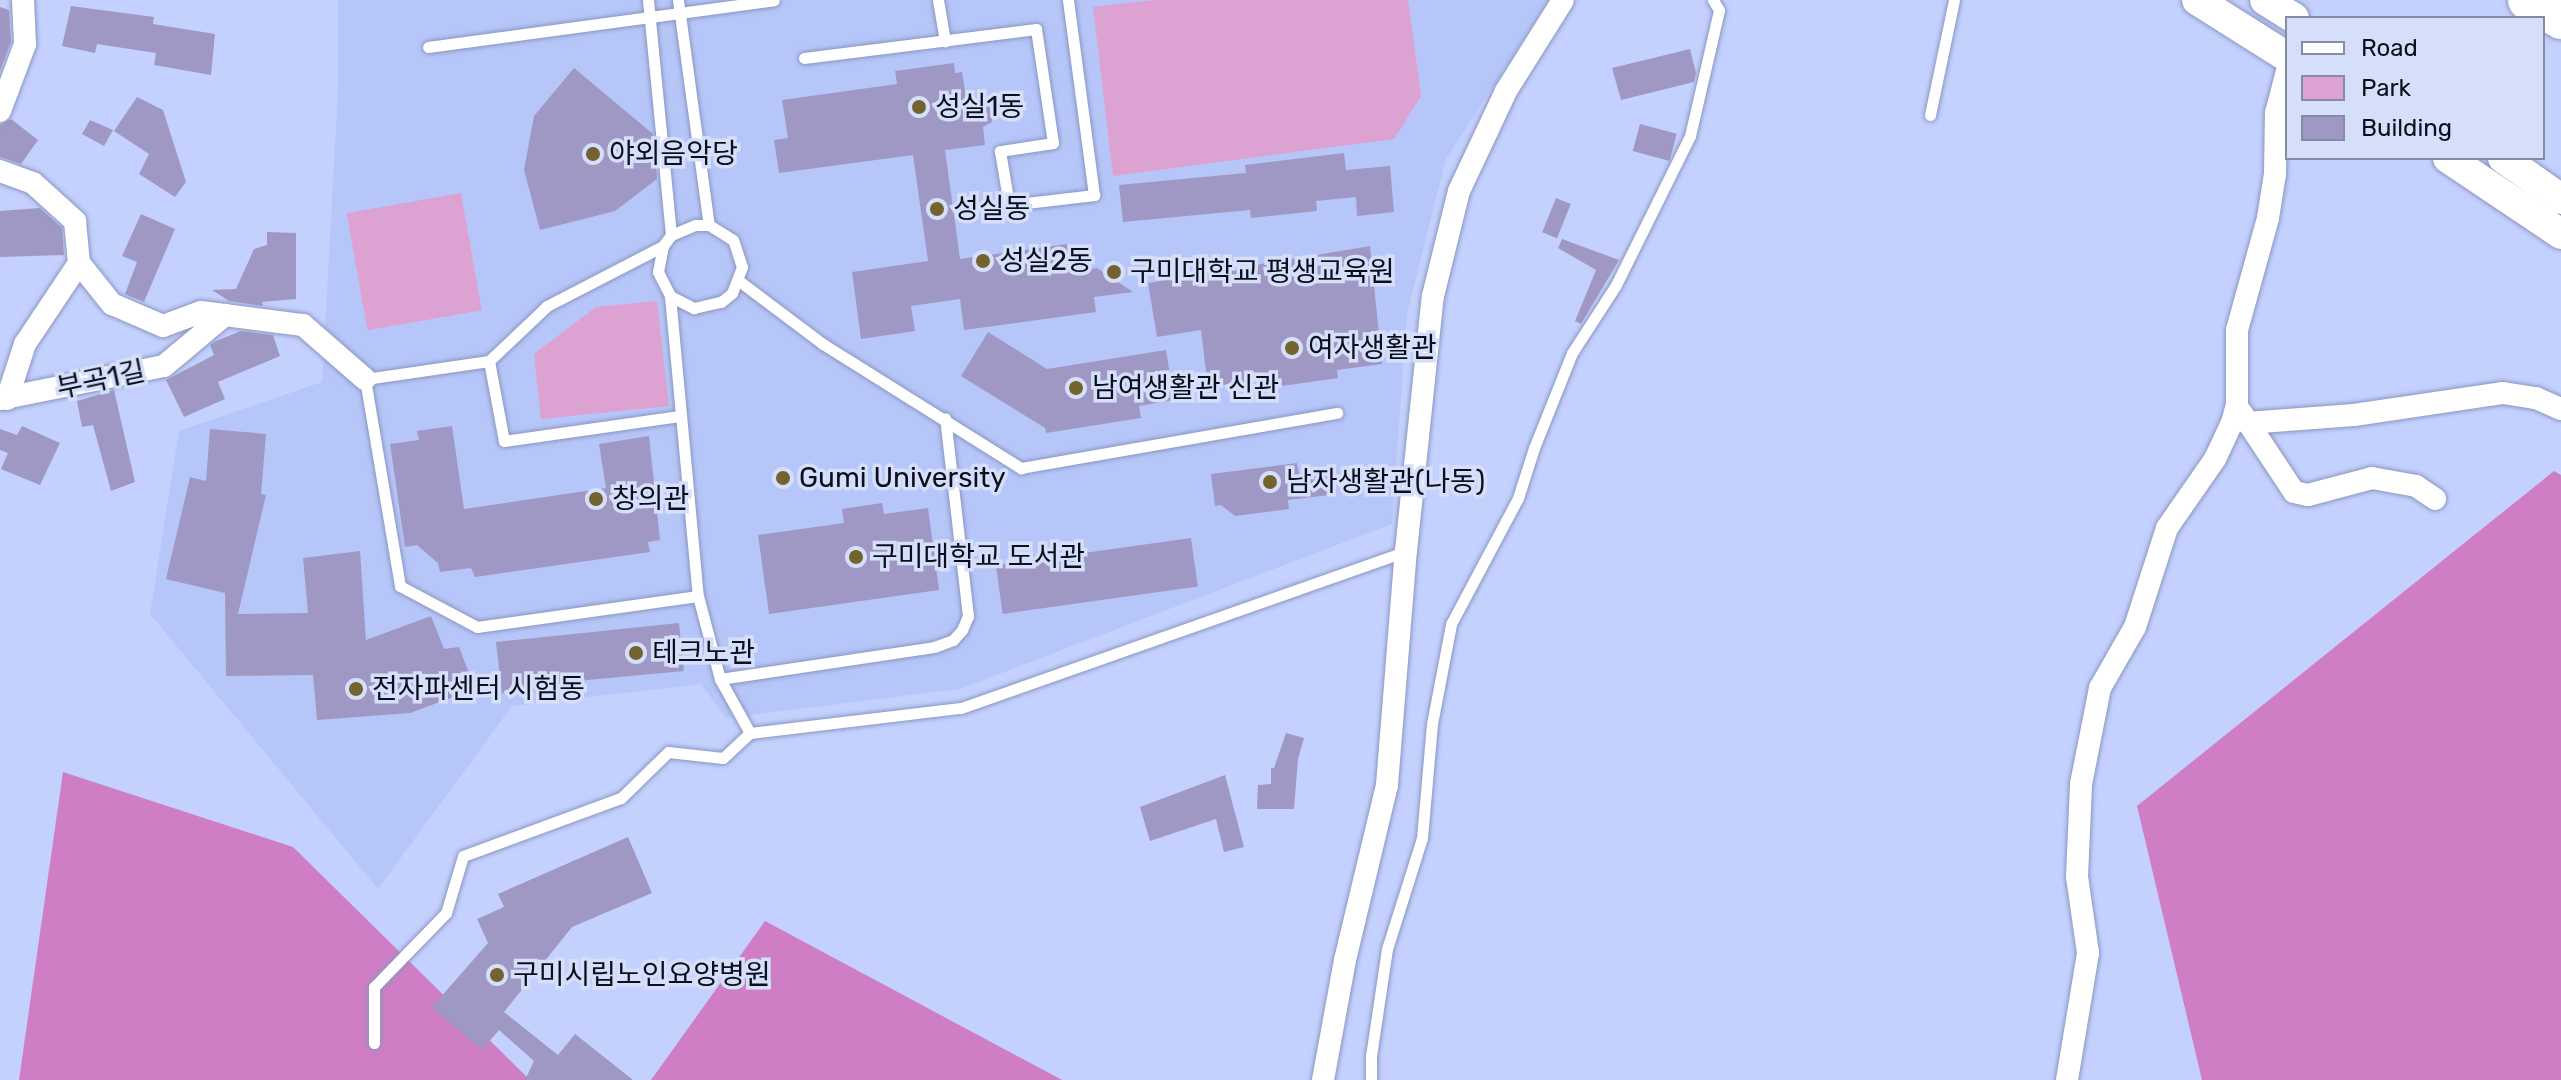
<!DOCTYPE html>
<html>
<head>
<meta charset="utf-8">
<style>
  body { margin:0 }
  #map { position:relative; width:2561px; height:1080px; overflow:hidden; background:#c4d1fe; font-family:Rubik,"Noto Sans KR",sans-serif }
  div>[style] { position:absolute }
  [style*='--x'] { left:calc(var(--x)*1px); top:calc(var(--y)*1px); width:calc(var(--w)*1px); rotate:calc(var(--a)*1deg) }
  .built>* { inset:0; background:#b7c6f9 }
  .green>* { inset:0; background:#dba2d2; transform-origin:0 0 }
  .forest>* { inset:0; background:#cf7dc4 }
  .building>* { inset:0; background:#9f98c4; transform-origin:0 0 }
  .roads { filter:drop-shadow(0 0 2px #8a97c1) drop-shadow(0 0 2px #8a97c1) }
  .lane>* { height:11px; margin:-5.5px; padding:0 5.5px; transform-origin:5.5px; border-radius:5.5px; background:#fff }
  .street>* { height:22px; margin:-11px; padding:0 11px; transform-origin:11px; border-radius:11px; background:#fff }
  .secondary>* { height:30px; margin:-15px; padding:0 15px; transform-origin:15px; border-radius:15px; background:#fff }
  .highway>* { height:40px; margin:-20px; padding:0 20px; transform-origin:20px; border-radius:20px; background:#fff }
  .dots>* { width:22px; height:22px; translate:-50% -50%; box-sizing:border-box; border:4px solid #d6dffa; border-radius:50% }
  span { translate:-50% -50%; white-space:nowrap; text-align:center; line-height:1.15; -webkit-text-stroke:7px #d6dffa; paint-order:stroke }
  .poi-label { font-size:28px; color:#0b0f1d }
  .left { translate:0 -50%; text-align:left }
  .street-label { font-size:28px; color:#0b0f1d }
  .legend { position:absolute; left:2285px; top:16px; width:260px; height:144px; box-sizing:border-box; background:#d6dffa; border:2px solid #858ca2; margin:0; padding:10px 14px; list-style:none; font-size:24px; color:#0b0f1d }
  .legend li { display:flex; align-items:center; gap:16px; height:40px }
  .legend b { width:40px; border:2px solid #858ca2 }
</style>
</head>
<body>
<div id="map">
  <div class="built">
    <i style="clip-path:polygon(338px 0,1549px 0,1446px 159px,1407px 314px,1392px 524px,960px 689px,726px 718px,701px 684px,512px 706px,378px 889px,150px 614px,179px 431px,322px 382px,338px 91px)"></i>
  </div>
  <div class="green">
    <i style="clip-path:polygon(1154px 0,1408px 0,1421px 96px,1394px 139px,1113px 176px,1093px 7px)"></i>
    <i style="left:461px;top:193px;width:119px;height:116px;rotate:80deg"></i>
    <i style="clip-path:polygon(657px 301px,669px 406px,541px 419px,534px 354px,596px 307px)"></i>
  </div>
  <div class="forest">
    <i style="clip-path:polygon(2554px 471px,2561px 475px,2561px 1080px,2202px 1080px,2137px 806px)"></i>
    <i style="clip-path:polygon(63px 772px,293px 847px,530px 1080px,19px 1080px)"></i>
    <i style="clip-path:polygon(765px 921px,1062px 1080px,651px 1080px)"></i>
  </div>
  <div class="building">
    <i style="clip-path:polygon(71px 6px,154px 17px,153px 24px,215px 34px,211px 75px,154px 65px,156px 53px,97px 44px,95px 53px,62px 46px)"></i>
    <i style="clip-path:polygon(0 7px,9px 10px,11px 42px,0 71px)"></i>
    <i style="clip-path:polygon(1690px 49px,1696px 73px,1694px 82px,1621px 100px,1612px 68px)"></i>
    <i style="clip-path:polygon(954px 63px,955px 73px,962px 72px,967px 103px,980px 102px,991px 108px,992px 122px,983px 127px,985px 145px,945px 150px,960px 259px,1067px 244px,1071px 272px,1097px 268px,1133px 292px,1094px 297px,1096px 312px,964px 330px,960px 299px,911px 306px,915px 331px,861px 339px,852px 272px,928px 261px,913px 155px,779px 173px,774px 140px,788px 138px,782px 100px,897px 84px,895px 71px)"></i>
    <i style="clip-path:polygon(574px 68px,653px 134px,657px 179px,615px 211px,540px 230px,524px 170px,534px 116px)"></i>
    <i style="clip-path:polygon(137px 97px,163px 110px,186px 182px,175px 197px,139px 174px,149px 154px,114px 131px)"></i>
    <i style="clip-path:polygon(11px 119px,38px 140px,21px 164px,0 157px,0 125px)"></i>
    <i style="clip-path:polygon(90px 120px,113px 130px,104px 146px,82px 134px)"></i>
    <i style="left:1640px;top:124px;width:38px;height:28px;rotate:15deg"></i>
    <i style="clip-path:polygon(1344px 153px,1346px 170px,1390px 166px,1394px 212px,1357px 216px,1356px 197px,1316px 201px,1317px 211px,1251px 218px,1250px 210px,1123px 222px,1119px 185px,1246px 173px,1245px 165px)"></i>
    <i style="left:1556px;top:198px;width:16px;height:37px;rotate:22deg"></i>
    <i style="clip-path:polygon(40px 208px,62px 228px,64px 255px,0 257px,0 211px)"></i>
    <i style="clip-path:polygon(141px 214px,175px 229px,144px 302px,125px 294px,137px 262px,122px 256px)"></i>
    <i style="clip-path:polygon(267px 232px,296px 233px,296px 299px,262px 302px,263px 306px,229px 301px,212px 290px,236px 289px,254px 249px,267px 245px)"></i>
    <i style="clip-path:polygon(1562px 239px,1619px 260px,1581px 324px,1575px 321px,1596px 270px,1558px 248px)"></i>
    <i style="clip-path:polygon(1370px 246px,1382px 364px,1337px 370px,1338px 378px,1275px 387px,1271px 379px,1208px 387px,1201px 330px,1157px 337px,1148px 283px)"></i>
    <i style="clip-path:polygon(241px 331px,273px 335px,280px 356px,218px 382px,225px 399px,184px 417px,166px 380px,214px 355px,210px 345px,216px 341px)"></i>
    <i style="clip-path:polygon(988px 332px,1047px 369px,1166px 350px,1174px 400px,1139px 406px,1141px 418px,1046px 433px,1045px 428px,961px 376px)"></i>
    <i style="clip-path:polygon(114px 390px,135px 482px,111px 491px,93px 425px,82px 427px,77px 401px)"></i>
    <i style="clip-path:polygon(22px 426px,60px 443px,40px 485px,1px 469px,8px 453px,0 450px,0 429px,17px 435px)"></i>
    <i style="clip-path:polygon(452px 426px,464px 509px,606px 488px,599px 444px,649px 436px,660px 540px,648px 542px,650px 552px,475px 577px,471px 568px,440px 572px,438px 563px,417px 545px,405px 547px,390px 444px,419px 440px,417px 431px)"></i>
    <i style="clip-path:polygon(210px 429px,266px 434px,261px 494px,266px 495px,238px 614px,308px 613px,303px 558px,360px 551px,366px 640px,431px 616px,444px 649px,459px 647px,475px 689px,410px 713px,317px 720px,313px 675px,226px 676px,225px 593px,166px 579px,190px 477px,206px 481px)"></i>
    <i style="clip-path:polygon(1297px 463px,1299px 474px,1326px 471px,1329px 495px,1288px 500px,1289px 509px,1235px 516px,1221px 505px,1215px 506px,1211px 474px)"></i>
    <i style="clip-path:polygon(882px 503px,884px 514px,928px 508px,939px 590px,769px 614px,758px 535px,844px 523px,842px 509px)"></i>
    <i style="left:1191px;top:538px;width:49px;height:197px;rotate:82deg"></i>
    <i style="clip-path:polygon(679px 623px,684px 671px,577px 681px,578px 687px,502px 693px,496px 642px)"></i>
    <i style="clip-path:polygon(1286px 733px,1304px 738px,1298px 759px,1294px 809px,1257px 809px,1258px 785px,1271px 784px,1271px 768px,1274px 768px)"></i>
    <i style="clip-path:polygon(1225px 775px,1244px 847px,1224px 852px,1216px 819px,1150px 841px,1140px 807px)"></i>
    <i style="clip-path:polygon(628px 837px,652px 893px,572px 927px,504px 1012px,558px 1055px,575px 1034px,633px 1080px,525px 1080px,534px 1061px,499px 1030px,482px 1050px,432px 1007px,488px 943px,477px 919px,504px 907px,498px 894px)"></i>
  </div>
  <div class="roads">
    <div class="lane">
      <i style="--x:648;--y:0;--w:236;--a:84.4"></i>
      <i style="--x:671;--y:235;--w:14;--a:126"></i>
      <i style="--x:663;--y:246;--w:26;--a:101"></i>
      <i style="--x:658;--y:272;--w:27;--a:63"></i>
      <i style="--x:670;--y:296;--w:27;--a:27"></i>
      <i style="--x:694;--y:308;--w:28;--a:-13"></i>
      <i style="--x:721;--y:302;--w:14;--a:-39"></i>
      <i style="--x:732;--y:293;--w:28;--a:-69"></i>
      <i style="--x:742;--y:267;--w:28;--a:-108"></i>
      <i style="--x:733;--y:240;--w:28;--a:-148"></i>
      <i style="--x:709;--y:225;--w:14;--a:180"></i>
      <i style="--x:695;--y:225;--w:26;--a:157"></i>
      <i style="--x:678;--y:0;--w:227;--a:82.2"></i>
      <i style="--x:938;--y:0;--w:42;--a:80.3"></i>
      <i style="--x:428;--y:47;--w:349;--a:-7.7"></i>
      <i style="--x:804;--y:58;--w:234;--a:-7.1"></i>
      <i style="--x:1036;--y:29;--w:115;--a:81.5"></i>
      <i style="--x:1053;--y:143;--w:54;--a:171.4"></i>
      <i style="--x:1000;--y:151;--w:55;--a:80.5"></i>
      <i style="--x:1009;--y:205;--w:86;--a:-6.7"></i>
      <i style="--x:1094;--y:195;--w:197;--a:-97.6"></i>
      <i style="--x:1930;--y:115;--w:117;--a:-78.2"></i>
      <i style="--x:663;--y:246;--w:131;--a:152.7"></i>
      <i style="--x:547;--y:306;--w:80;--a:136.5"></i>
      <i style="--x:489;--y:361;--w:125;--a:171.7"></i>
      <i style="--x:365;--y:379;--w:210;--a:80.4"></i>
      <i style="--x:400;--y:586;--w:87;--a:28"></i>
      <i style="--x:477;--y:627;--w:223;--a:-8"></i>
      <i style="--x:739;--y:281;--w:105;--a:36.9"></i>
      <i style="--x:823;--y:344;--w:234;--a:32.1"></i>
      <i style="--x:1021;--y:468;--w:321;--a:-9.9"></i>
      <i style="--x:670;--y:296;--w:301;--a:84.7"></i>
      <i style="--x:698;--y:596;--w:86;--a:75.2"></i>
      <i style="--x:720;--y:679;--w:216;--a:-8.5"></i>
      <i style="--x:934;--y:647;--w:20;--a:-20"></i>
      <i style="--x:953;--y:640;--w:13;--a:-48"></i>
      <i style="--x:962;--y:630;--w:15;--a:-67"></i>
      <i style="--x:968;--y:616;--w:199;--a:-96.6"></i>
      <i style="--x:489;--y:361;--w:81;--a:79.4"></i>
      <i style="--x:504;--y:441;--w:177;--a:-8.1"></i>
      <i style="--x:750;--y:733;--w:212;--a:-6.8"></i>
      <i style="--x:961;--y:708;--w:472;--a:-19.4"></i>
      <i style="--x:374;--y:1043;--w:56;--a:-90"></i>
      <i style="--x:374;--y:987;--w:103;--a:-45.8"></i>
      <i style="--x:446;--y:913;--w:59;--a:-73.4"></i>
      <i style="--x:463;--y:856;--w:168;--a:-20.2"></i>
      <i style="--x:621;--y:798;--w:66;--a:-44.4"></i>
      <i style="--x:668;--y:752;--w:55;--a:6.2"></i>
      <i style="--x:723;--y:758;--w:37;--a:-43"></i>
      <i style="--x:750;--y:733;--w:62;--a:-119.1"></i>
      <i style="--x:1371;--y:1080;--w:24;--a:-90"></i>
      <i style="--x:1371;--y:1056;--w:108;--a:-81.5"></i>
      <i style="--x:1387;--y:949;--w:116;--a:-72.5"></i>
      <i style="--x:1422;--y:838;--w:114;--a:-85"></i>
      <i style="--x:1432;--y:724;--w:102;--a:-79.2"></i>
      <i style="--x:1451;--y:624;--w:143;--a:-62"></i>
      <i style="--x:1518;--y:498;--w:52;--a:-72.3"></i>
      <i style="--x:1534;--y:448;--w:102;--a:-68.2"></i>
      <i style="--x:1572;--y:353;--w:81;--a:-57.1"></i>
      <i style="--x:1616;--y:285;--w:166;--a:-63.6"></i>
      <i style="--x:1690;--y:136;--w:129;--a:-77"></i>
      <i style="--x:1719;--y:10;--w:12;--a:-121"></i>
    </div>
    <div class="street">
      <i style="--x:0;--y:111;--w:72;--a:-69.5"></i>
      <i style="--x:25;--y:44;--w:44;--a:-92.6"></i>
      <i style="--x:0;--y:171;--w:35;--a:20"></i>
      <i style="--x:33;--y:183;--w:57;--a:42.1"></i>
      <i style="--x:75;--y:221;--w:42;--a:84.6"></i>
      <i style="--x:79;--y:263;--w:53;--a:51.2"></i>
      <i style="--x:112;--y:304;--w:56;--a:23.3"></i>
      <i style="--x:163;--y:326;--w:40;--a:-20.2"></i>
      <i style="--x:201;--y:312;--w:103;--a:7.3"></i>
      <i style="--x:303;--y:325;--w:82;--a:41.1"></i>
      <i style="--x:0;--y:399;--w:167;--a:-11.4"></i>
      <i style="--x:164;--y:366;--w:80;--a:-39.9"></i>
      <i style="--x:7;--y:399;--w:58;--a:-71.9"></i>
      <i style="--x:25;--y:344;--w:97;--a:-56.3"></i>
      <i style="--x:2241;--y:412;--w:96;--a:56.5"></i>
      <i style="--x:2294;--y:492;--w:14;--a:12"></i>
      <i style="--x:2308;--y:495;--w:66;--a:-14.9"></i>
      <i style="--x:2372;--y:478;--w:45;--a:10.3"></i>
      <i style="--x:2416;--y:486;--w:23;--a:34"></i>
      <i style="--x:2247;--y:423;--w:107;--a:-4.3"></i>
      <i style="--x:2354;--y:415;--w:151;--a:-8.4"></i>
      <i style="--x:2503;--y:393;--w:33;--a:9"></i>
      <i style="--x:2536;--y:398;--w:27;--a:24"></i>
      <i style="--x:1323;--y:1080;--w:122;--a:-79.6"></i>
      <i style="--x:1345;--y:960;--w:180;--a:-76.5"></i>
      <i style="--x:1387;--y:785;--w:235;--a:-85.4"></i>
      <i style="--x:1406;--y:551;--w:256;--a:-84"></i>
      <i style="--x:1433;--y:296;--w:108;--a:-76.1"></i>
      <i style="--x:1459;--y:191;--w:110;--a:-64.8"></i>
      <i style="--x:1506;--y:91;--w:107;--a:-57.9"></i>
      <i style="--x:2067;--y:1080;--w:129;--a:-80.6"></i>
      <i style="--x:2088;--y:953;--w:77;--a:-98.2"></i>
      <i style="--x:2077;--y:877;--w:93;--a:-87.5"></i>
      <i style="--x:2081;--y:784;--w:98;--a:-78.8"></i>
      <i style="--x:2100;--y:688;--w:70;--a:-60.2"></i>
      <i style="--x:2135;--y:627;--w:104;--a:-72.1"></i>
      <i style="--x:2167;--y:528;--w:84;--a:-55.2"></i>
      <i style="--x:2215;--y:459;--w:40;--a:-65"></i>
      <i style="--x:2232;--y:423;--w:20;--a:-75"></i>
      <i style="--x:2237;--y:404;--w:74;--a:-90"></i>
      <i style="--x:2237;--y:330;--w:116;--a:-74.5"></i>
      <i style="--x:2268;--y:218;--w:45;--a:-81"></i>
      <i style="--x:2275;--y:174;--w:61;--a:-89.1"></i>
      <i style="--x:2276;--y:113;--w:43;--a:-75.3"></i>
    </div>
    <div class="secondary">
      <i style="--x:2197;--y:0;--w:107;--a:32.3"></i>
      <i style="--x:2265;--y:0;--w:34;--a:32"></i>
      <i style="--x:2448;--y:158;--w:136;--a:33.9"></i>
      <i style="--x:2503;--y:158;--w:71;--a:35.3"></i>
    </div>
    <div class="highway">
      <i style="--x:2528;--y:0;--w:38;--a:30"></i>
    </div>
  </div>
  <div class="dots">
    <i style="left:919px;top:107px;background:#736330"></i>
    <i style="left:593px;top:154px;background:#736330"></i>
    <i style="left:937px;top:209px;background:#736330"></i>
    <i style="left:983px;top:261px;background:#736330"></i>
    <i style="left:1114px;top:272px;background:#736330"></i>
    <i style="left:1292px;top:348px;background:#736330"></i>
    <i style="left:1076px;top:388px;background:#736330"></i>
    <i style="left:783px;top:478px;background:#736330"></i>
    <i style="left:1270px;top:482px;background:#736330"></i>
    <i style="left:596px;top:499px;background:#736330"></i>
    <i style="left:856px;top:557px;background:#736330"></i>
    <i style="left:636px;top:653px;background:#736330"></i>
    <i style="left:356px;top:689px;background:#736330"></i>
    <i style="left:497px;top:975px;background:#736330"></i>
  </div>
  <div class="poi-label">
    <span class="left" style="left:935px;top:107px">성실1동</span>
    <span class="left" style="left:609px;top:154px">야외음악당</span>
    <span class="left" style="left:953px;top:209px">성실동</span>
    <span class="left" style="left:999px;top:261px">성실2동</span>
    <span class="left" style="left:1130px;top:272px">구미대학교 평생교육원</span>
    <span class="left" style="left:1308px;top:348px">여자생활관</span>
    <span class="left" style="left:1092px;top:388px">남여생활관 신관</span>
    <span class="left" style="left:799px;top:478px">Gumi University</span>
    <span class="left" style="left:1286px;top:482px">남자생활관(나동)</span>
    <span class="left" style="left:612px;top:499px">창의관</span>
    <span class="left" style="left:872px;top:557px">구미대학교 도서관</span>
    <span class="left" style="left:652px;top:653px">테크노관</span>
    <span class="left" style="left:372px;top:689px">전자파센터 시험동</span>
    <span class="left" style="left:513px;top:975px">구미시립노인요양병원</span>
  </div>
  <div class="street-label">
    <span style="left:101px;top:380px;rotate:-12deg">부곡1길</span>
  </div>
  <ul class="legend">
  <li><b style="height:10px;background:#fff"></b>Road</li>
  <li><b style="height:22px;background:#dba2d2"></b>Park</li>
  <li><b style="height:22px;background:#9f98c4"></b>Building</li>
  </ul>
</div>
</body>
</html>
